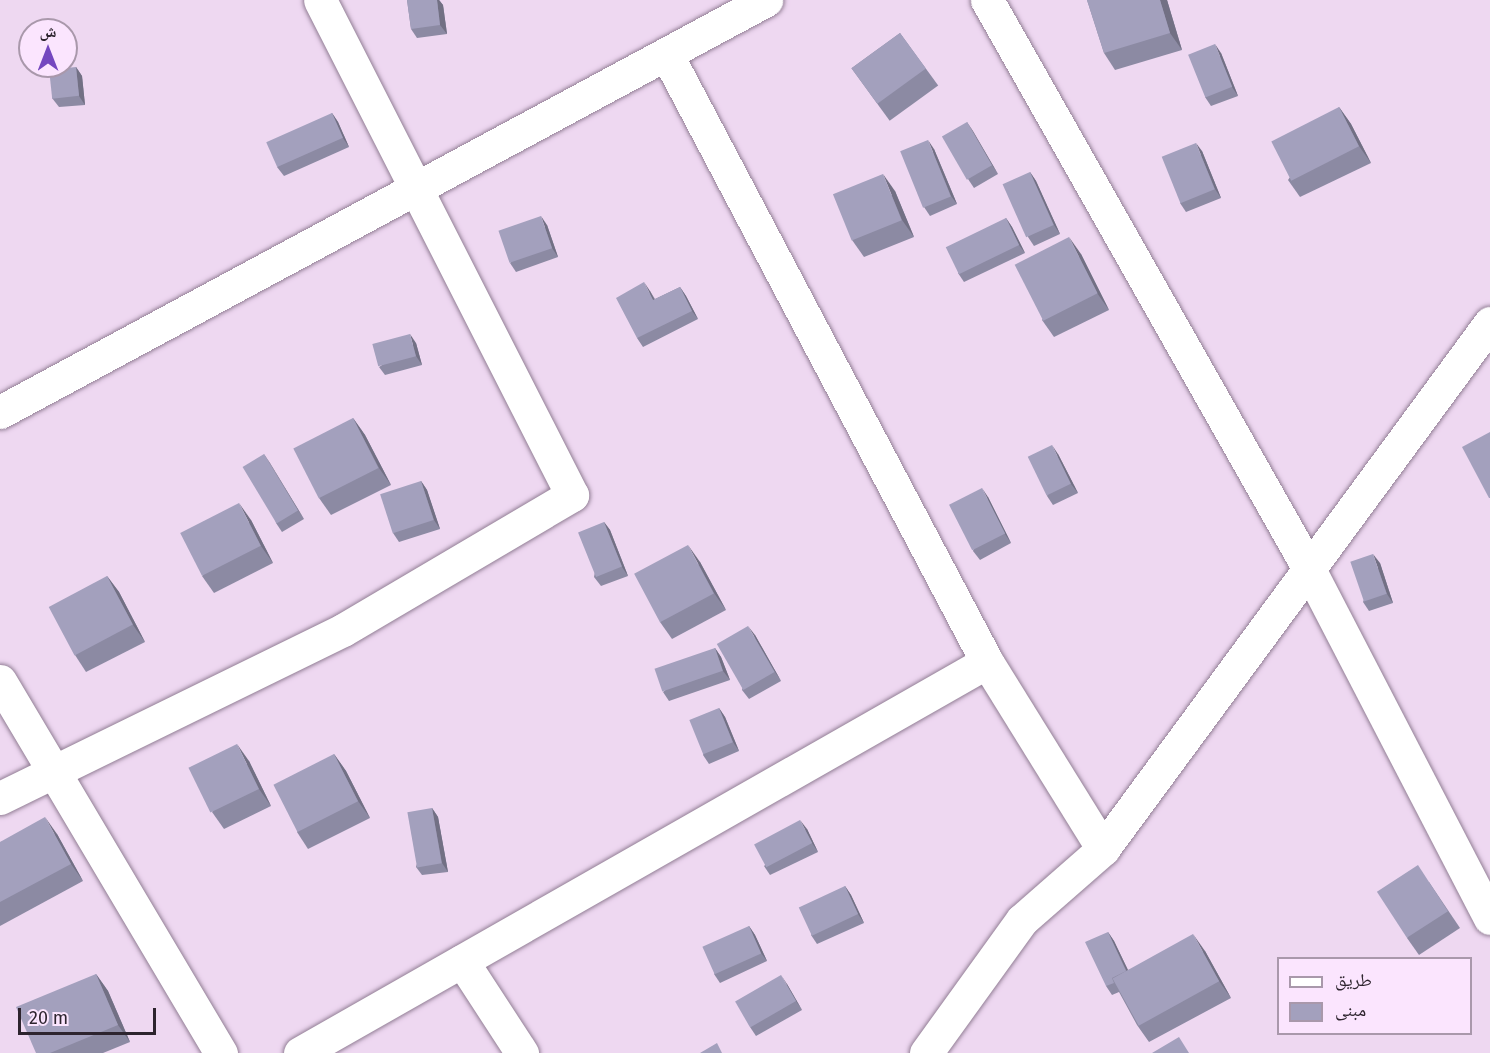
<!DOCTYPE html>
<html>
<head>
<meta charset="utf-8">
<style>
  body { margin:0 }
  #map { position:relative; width:1490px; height:1053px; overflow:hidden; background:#eed8f1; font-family:"Fira Sans","Noto Naskh Arabic",sans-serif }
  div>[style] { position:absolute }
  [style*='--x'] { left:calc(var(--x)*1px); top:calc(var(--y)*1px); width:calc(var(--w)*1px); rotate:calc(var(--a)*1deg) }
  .roads { filter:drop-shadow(0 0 2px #927e95) drop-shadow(0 0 2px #927e95) }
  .street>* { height:33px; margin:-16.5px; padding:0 16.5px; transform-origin:16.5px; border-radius:16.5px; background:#fff }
  .wall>* { inset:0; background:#8c8aa3; transform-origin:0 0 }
  .shaded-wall>* { inset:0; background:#727084 }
  .building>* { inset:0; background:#a3a0bd; transform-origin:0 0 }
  span { translate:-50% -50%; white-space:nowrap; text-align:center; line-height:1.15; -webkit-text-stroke:5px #fbe5fe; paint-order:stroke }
  .legend { position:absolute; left:1277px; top:957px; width:195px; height:78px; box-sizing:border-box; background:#fbe5fe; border:2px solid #a998ab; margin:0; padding:8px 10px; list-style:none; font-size:18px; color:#2d242e }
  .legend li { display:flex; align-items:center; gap:12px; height:30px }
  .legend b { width:30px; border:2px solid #a998ab }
  .north { position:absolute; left:18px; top:18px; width:60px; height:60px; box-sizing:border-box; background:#fbe5fe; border:2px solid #a998ab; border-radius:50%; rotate:0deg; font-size:16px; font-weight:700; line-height:24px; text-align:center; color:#2d242e }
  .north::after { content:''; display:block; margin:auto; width:21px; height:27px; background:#7447bf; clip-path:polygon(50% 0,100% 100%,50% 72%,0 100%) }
  .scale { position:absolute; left:18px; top:1008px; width:138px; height:27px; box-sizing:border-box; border:3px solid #2d242e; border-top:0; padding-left:8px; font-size:18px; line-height:21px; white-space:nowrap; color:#2d242e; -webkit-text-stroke:4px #fbe5fe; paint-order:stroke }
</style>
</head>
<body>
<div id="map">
  <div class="roads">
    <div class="street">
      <i style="--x:987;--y:0;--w:654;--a:60.49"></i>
      <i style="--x:1309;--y:569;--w:393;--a:62.6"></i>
      <i style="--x:667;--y:55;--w:686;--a:62.2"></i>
      <i style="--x:987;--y:662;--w:220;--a:58.2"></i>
      <i style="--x:0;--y:412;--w:870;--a:-28.27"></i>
      <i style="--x:0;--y:681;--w:433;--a:59.3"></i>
      <i style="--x:0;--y:798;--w:382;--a:-26.1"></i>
      <i style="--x:343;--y:630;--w:266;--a:-30.5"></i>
      <i style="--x:572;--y:495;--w:555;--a:-116.98"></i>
      <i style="--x:462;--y:961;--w:110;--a:56.9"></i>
      <i style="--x:300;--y:1053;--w:790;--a:-29.65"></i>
      <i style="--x:926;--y:1053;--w:164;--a:-54.2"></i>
      <i style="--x:1022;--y:920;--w:108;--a:-41.2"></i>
      <i style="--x:1103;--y:849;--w:653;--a:-53.66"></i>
    </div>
  </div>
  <div class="wall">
    <i style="clip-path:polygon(407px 0,439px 0,443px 5px,447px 34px,417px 38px,411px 29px)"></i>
    <i style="clip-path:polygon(1087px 0,1167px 0,1182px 50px,1115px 70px,1104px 53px)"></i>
    <i style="left:900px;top:33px;width:65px;height:60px;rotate:54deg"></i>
    <i style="clip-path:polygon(1221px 53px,1238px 96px,1211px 106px,1205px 97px)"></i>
    <i style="clip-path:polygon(76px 67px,82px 76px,85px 105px,59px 107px,52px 98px)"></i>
    <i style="clip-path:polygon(1339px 107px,1351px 124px,1371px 163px,1300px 197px,1288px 180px)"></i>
    <i style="clip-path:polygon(332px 113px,338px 122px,349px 147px,284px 176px,277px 167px)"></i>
    <i style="clip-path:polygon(967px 122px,998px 174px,974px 188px,968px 179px)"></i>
    <i style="clip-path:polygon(934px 149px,957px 204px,930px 216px,924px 207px)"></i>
    <i style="clip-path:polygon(1202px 151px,1221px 198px,1186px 212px,1180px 203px)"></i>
    <i style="clip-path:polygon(1030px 172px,1036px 181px,1060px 234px,1034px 246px,1028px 237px)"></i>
    <i style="clip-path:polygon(895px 191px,914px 237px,864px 257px,852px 240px)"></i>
    <i style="clip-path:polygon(1006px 218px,1012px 227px,1025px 253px,964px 282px,958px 273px)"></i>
    <i style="clip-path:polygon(547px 225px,558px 257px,516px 272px,510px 263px)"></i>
    <i style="clip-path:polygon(1081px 254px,1109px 310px,1054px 337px,1042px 320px)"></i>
    <i style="clip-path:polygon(680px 287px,686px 296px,698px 319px,643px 347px,637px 338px,650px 291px,655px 299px)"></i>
    <i style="clip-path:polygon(416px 343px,422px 365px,385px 375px,379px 367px)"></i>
    <i style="clip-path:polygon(353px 418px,365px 435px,391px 485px,331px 515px,319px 498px)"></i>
    <i style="clip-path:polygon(264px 454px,304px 519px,282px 532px,276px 523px)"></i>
    <i style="clip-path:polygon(1058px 454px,1078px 493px,1053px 505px,1047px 496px)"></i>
    <i style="clip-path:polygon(421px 481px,427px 490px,440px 529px,399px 542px,393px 533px)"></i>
    <i style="clip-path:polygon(988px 497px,1011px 543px,980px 560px,973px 551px)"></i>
    <i style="clip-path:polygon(251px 520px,273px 563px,214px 593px,202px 576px)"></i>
    <i style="clip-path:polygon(604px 522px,610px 530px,628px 576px,601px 586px,594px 577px)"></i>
    <i style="clip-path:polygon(700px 562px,726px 610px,672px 639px,660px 622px)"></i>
    <i style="clip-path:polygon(1380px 563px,1393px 603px,1369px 611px,1363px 602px)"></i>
    <i style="clip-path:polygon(107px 576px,119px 592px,145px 642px,86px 672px,75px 655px)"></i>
    <i style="clip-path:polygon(755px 635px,781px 681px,749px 699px,742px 690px)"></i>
    <i style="clip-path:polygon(715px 648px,721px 657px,730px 680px,669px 701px,663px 692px)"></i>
    <i style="clip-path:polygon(719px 708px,725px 717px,739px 751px,709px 764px,703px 755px)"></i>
    <i style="clip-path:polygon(334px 754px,346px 771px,370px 818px,308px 849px,297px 832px)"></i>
    <i style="clip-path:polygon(249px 761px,271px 806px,224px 829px,212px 812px)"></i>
    <i style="clip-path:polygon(432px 808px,438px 817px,448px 872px,422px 875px,416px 867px)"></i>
    <i style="clip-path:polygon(807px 829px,818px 852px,770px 875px,764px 866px)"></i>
    <i style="clip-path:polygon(57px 834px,83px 881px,0 926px,0 842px)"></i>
    <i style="clip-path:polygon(1429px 882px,1460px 928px,1419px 955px,1407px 938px)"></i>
    <i style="clip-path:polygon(845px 886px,851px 895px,864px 923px,817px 944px,811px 935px)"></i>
    <i style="clip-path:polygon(749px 926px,755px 935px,767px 961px,720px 983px,714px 974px)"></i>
    <i style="clip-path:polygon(1108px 932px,1114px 941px,1128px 970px,1205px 951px,1231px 998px,1149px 1042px,1137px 1025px,1119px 992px,1112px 995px,1106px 986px)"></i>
    <i style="clip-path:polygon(96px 974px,108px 991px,130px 1042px,103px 1053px,36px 1053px)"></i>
    <i style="clip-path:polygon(787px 984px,802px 1010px,756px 1036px,750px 1027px)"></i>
  </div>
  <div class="shaded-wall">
    <i style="clip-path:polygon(437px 0,439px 0,443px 5px,447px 34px,440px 25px)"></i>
    <i style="clip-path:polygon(1160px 0,1167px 0,1182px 50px,1170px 33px)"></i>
    <i style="clip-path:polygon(1215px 44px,1221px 53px,1238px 96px,1232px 87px)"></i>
    <i style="clip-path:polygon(76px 67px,82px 76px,85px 105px,79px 96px)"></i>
    <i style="clip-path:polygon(1339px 107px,1351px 124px,1371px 163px,1359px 146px)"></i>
    <i style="clip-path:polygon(332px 113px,338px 122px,349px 147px,343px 138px)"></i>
    <i style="clip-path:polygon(967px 122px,973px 131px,998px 174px,992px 165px)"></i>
    <i style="clip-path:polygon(928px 140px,934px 149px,957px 204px,951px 196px)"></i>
    <i style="clip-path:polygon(1196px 143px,1202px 151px,1221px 198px,1215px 189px)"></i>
    <i style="clip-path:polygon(1030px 172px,1036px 181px,1060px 234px,1054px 225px)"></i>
    <i style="clip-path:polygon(883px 174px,895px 191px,914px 237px,902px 220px)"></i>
    <i style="clip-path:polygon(541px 216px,547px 225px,558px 257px,552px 248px)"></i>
    <i style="clip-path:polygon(1006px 218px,1012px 227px,1025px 253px,1019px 245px)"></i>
    <i style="clip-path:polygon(1069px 237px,1081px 254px,1109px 310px,1097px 293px)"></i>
    <i style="clip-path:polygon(644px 282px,650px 291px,659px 309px,653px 300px)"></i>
    <i style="clip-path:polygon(680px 287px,686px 296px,698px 319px,692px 311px)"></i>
    <i style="clip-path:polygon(410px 334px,416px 343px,422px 365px,416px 356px)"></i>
    <i style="clip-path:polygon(353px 418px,365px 435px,391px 485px,379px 468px)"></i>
    <i style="clip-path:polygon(1052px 445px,1058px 454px,1078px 493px,1071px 484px)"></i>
    <i style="clip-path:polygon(264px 454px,270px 463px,304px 519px,298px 510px)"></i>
    <i style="clip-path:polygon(421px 481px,427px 490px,440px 529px,434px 520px)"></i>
    <i style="clip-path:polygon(982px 488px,988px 497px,1011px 543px,1005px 534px)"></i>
    <i style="clip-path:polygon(239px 503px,251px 520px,273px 563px,261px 546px)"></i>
    <i style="clip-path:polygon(604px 522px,610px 530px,628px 576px,622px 567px)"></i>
    <i style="clip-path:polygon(688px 545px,700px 562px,726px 610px,714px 593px)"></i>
    <i style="clip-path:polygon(1373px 554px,1380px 563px,1393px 603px,1387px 594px)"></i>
    <i style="clip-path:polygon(107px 576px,119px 592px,145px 642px,133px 625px)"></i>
    <i style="clip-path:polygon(748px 626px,755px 635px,781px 681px,775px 672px)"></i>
    <i style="clip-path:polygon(715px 648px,721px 657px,730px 680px,723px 671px)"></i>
    <i style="clip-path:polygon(719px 708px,725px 717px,739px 751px,733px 742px)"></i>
    <i style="clip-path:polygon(237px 744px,249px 761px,271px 806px,259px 789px)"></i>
    <i style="clip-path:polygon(334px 754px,346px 771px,370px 818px,358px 801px)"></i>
    <i style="clip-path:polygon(432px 808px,438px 817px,448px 872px,442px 863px)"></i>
    <i style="clip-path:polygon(45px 817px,57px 834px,83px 881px,71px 864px)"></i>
    <i style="clip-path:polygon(800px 820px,807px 829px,818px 852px,812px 843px)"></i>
    <i style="clip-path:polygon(845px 886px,851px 895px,864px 923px,858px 914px)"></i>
    <i style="clip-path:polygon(749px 926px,755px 935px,767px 961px,761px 953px)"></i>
    <i style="clip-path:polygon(1108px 932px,1114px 941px,1135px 985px,1129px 976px)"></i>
    <i style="clip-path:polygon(1193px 934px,1205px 951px,1231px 998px,1219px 981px)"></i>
    <i style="clip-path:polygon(96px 974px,108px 991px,130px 1042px,118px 1025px)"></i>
    <i style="clip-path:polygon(781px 975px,787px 984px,802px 1010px,796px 1001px)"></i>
  </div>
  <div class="building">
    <i style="clip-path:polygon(407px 0,437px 0,440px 25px,411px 29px)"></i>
    <i style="clip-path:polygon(1087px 0,1160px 0,1170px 33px,1104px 53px)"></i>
    <i style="left:900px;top:33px;width:44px;height:60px;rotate:54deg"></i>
    <i style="left:1215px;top:44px;width:46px;height:29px;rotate:68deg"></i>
    <i style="left:76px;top:67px;width:29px;height:27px;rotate:84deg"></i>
    <i style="left:1339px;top:107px;width:44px;height:76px;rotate:63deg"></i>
    <i style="left:332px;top:113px;width:27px;height:72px;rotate:66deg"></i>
    <i style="left:967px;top:122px;width:50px;height:29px;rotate:60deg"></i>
    <i style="left:928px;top:140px;width:61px;height:30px;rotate:68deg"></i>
    <i style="left:1196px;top:143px;width:50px;height:37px;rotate:68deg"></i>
    <i style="left:1030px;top:172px;width:58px;height:30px;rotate:66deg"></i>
    <i style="left:883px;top:174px;width:50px;height:54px;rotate:68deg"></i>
    <i style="left:541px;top:216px;width:34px;height:45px;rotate:71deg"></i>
    <i style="left:1006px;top:218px;width:30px;height:67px;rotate:64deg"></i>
    <i style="left:1069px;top:237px;width:63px;height:61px;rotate:63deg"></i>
    <i style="clip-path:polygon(644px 282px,653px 300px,680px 287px,692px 311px,637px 338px,616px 298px)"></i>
    <i style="left:410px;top:334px;width:23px;height:39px;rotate:75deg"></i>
    <i style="left:353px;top:418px;width:56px;height:67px;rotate:63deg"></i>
    <i style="clip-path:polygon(1490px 432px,1490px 498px,1489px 498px,1462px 447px)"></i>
    <i style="left:1052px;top:445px;width:43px;height:27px;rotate:64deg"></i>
    <i style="left:264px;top:454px;width:66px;height:25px;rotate:59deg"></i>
    <i style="left:421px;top:481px;width:41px;height:43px;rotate:72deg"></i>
    <i style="left:982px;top:488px;width:51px;height:37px;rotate:63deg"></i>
    <i style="left:239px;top:503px;width:48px;height:66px;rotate:63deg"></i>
    <i style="left:604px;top:522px;width:48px;height:28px;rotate:68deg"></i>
    <i style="left:688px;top:545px;width:55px;height:61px;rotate:62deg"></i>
    <i style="left:1373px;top:554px;width:42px;height:24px;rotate:71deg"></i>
    <i style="left:107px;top:576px;width:55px;height:66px;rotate:62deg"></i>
    <i style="left:748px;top:626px;width:53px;height:36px;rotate:60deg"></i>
    <i style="left:715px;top:648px;width:24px;height:64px;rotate:71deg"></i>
    <i style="left:719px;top:708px;width:37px;height:32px;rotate:68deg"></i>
    <i style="left:237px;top:744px;width:50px;height:54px;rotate:64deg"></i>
    <i style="left:334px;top:754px;width:53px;height:68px;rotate:63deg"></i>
    <i style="left:432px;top:808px;width:56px;height:25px;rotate:80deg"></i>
    <i style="clip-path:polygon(45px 817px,71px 864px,0 902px,0 842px)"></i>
    <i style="left:800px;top:820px;width:26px;height:52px;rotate:62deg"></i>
    <i style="left:1418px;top:865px;width:55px;height:49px;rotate:57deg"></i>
    <i style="left:845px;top:886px;width:31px;height:51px;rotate:65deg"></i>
    <i style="left:749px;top:926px;width:30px;height:51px;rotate:66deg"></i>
    <i style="clip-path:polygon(1108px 932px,1126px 971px,1112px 978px,1114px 983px,1106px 986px,1085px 942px)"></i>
    <i style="left:1193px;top:934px;width:54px;height:92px;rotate:61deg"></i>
    <i style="clip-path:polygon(96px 974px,118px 1025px,50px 1053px,36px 1053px,16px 1007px)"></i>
    <i style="left:781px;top:975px;width:30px;height:53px;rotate:60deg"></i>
    <i style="clip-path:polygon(1179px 1037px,1189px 1053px,1152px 1053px)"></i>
    <i style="clip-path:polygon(717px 1043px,722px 1053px,700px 1053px)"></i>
  </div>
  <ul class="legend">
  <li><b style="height:8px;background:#fff"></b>طريق</li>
  <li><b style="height:16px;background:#a3a0bd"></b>مبنى</li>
  </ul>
  <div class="north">ش</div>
  <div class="scale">20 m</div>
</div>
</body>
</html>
